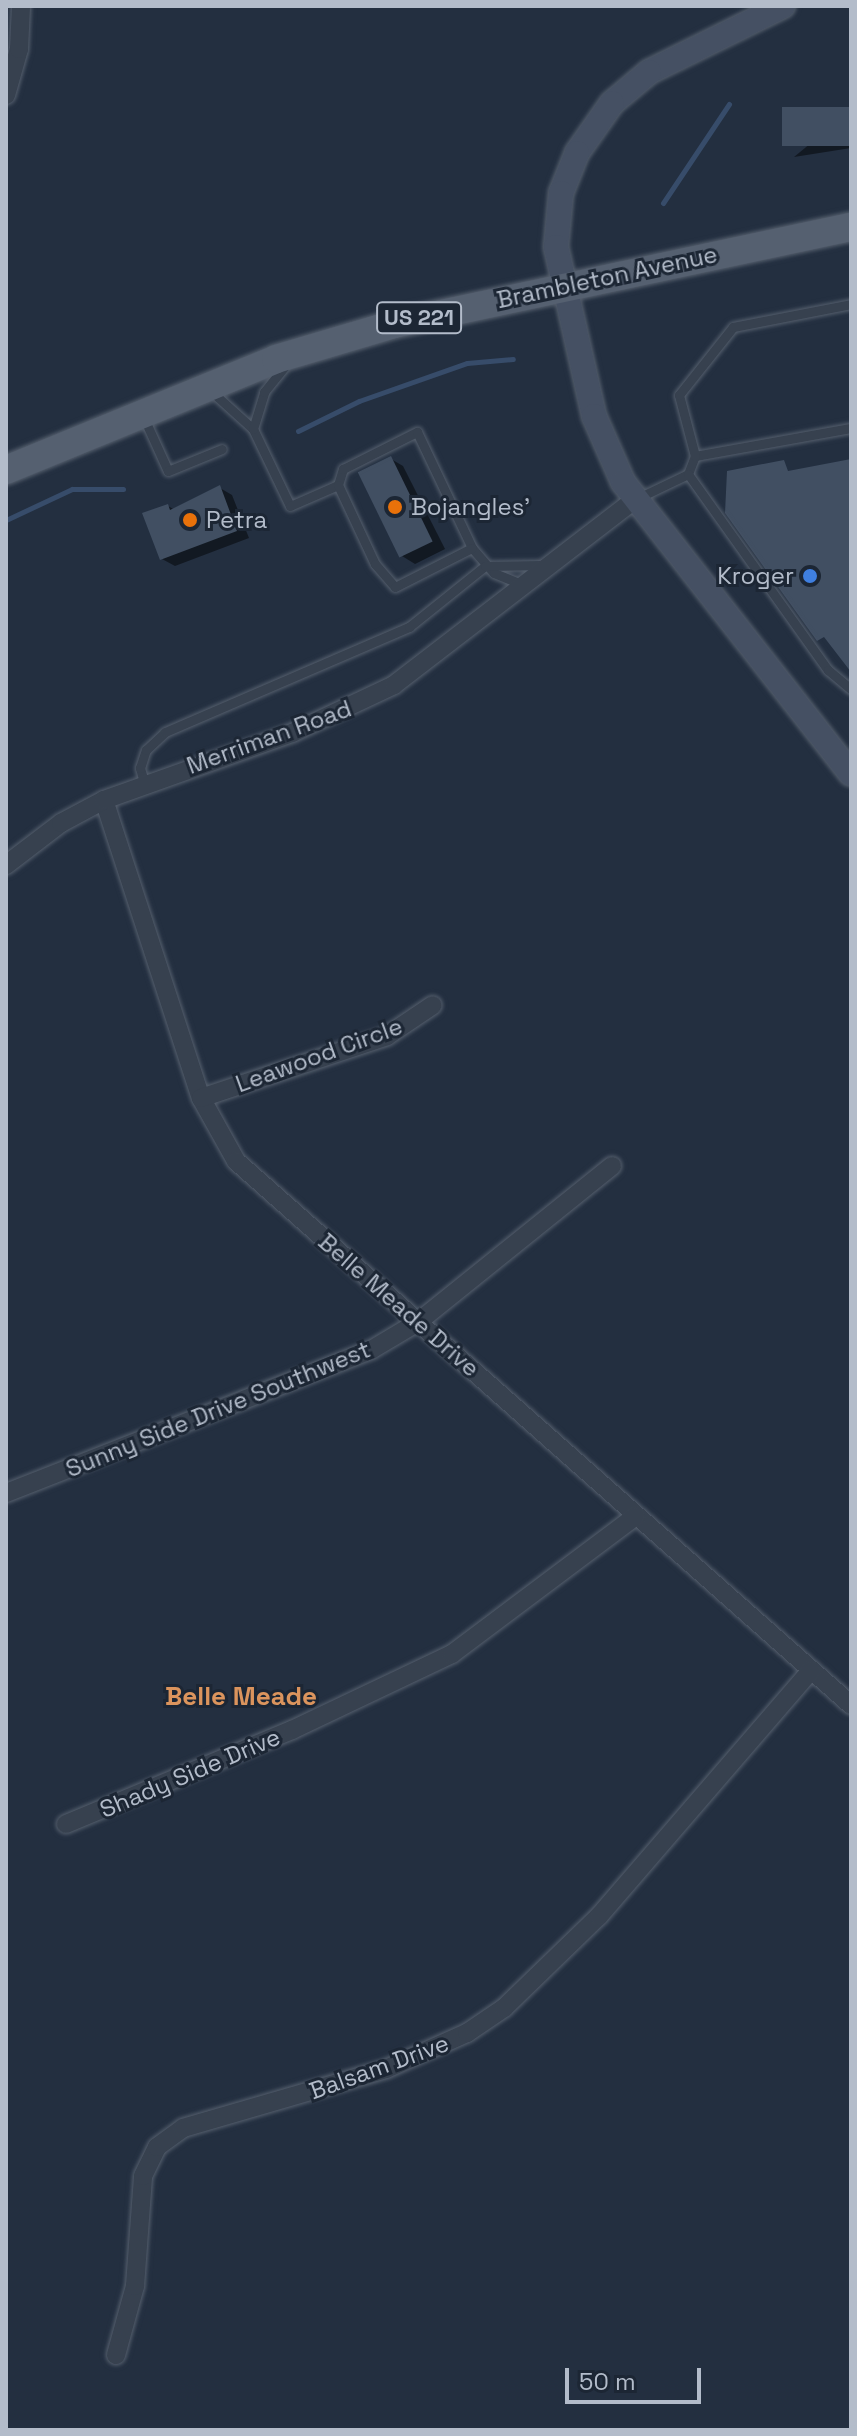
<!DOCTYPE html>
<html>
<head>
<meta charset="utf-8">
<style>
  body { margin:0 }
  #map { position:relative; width:857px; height:2436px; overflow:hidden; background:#232f40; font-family:"Space Grotesk",sans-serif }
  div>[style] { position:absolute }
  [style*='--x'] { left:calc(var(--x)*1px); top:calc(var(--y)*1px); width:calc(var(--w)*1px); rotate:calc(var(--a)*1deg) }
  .shadow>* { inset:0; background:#0007 }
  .stream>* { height:5px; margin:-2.5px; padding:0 2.5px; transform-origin:2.5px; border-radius:2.5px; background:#374c6a }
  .building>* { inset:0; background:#414f62; transform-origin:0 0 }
  .roads { filter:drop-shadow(0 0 2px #555f6d) drop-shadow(0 0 2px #555f6d) }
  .lane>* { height:9px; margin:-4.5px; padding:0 4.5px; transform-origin:4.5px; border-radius:4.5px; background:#37414f }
  .street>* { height:18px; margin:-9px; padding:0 9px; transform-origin:9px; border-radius:9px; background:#37414f }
  .secondary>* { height:24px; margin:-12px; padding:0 12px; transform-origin:12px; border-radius:12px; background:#455063 }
  .primary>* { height:28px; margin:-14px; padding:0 14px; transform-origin:14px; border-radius:14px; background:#556070 }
  .dots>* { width:22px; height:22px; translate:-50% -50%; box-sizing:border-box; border:4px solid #1c2634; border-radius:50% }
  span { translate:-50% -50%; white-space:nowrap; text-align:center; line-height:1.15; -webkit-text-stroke:6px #1c2634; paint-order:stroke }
  .shield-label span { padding:2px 6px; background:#1c2634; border:2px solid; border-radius:6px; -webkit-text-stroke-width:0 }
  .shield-label { font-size:22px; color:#b3bcca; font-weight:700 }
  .street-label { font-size:24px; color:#b3bcca }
  .poi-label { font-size:24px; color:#b3bcca }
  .left { translate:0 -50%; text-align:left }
  .right { translate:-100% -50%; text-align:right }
  .neighbourhood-label { font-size:26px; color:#db945d; font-weight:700 }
  .frame { position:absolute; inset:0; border:8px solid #b3bcca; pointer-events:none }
  .scale { position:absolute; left:565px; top:2368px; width:136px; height:36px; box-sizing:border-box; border:4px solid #b3bcca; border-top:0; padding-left:10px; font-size:24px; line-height:28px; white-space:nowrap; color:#b3bcca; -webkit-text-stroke:6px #1c2634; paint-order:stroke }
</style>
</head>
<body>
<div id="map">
  <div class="shadow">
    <i style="clip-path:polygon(851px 110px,851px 148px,794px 157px)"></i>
    <i style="clip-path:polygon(391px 459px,403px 466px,445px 549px,415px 564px,402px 556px)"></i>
    <i style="clip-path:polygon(220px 488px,232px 495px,249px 538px,175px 566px,162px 559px,168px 506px,175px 510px)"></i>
  </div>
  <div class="stream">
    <i style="--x:663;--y:203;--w:119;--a:-56.3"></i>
    <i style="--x:298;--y:431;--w:68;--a:-26.2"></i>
    <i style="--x:359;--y:401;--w:114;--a:-19.4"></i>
    <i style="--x:467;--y:363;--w:46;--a:-5"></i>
    <i style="--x:6;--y:520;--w:73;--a:-25.2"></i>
    <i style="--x:72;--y:489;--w:51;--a:0"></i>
  </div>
  <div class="building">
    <i style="left:851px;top:107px;width:39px;height:69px;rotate:90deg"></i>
    <i style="left:391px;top:456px;width:95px;height:37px;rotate:64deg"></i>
    <i style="clip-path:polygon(851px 459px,851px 672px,824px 637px,817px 641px,725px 513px,727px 471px,784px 460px,788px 471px)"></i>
    <i style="clip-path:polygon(220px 485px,237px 531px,160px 560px,142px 513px,168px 504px,170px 510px)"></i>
  </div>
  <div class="roads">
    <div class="lane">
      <i style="--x:211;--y:391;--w:57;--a:42.1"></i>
      <i style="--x:253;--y:429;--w:85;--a:64.3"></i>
      <i style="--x:290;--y:506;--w:52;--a:-23.6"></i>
      <i style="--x:338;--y:485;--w:17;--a:-73"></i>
      <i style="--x:343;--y:469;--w:83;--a:-26.6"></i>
      <i style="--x:417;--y:432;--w:128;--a:64.6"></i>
      <i style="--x:472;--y:548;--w:33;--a:49"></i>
      <i style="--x:494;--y:573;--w:32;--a:22"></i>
      <i style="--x:143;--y:416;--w:60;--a:65.6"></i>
      <i style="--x:168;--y:471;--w:58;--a:-22.2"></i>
      <i style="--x:253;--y:429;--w:39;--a:-73"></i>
      <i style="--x:264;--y:392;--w:33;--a:-51"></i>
      <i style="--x:695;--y:456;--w:158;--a:-10.2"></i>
      <i style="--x:688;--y:474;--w:19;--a:-69"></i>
      <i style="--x:695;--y:456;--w:63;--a:-104.7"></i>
      <i style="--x:679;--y:395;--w:87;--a:-51.5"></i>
      <i style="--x:733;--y:327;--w:120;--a:-11"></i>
      <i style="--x:338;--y:485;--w:87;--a:64.9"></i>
      <i style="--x:375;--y:564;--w:30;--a:49"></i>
      <i style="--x:395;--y:587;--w:86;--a:-26.9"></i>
      <i style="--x:638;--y:498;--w:55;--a:-25.6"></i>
      <i style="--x:688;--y:474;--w:241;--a:54.5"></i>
      <i style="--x:828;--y:670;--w:30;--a:40"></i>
      <i style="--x:144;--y:782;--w:15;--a:-106"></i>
      <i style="--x:140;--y:768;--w:19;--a:-72"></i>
      <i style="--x:146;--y:750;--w:26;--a:-43"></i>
      <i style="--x:165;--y:732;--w:266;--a:-23.3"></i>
      <i style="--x:409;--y:627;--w:97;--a:-38.8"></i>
      <i style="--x:485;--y:566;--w:57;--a:-1"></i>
    </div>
    <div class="street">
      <i style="--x:6;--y:95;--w:48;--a:-74.2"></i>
      <i style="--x:19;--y:49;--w:43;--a:-87.3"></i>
      <i style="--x:104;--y:800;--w:313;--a:72"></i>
      <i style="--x:201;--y:1098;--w:72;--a:60.9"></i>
      <i style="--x:236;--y:1161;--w:821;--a:41.49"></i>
      <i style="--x:6;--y:865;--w:69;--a:-37.4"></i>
      <i style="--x:61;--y:823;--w:49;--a:-28.1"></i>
      <i style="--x:104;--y:800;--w:200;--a:-19.6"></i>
      <i style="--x:292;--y:733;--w:113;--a:-25.2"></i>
      <i style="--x:394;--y:685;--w:303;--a:-37.6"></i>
      <i style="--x:201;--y:1098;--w:196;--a:-18.4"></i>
      <i style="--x:387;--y:1036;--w:55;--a:-34"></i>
      <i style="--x:6;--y:1493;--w:392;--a:-21.4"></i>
      <i style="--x:371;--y:1350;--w:55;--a:-30.8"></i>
      <i style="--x:418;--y:1322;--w:249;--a:-38.8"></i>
      <i style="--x:66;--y:1824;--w:245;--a:-22.6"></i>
      <i style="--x:292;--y:1730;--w:177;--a:-25.4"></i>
      <i style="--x:452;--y:1654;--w:230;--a:-36.9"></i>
      <i style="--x:116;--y:2355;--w:72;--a:-74.6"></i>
      <i style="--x:135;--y:2286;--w:110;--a:-85.8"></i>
      <i style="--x:143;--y:2176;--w:32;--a:-64"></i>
      <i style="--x:157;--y:2147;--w:32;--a:-36"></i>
      <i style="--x:183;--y:2128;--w:211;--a:-16.2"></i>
      <i style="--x:386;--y:2069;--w:89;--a:-24"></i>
      <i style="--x:467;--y:2033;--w:45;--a:-34"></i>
      <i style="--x:504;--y:2008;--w:132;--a:-44.1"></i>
      <i style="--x:599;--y:1916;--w:325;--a:-49.2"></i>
    </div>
    <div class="secondary">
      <i style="--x:783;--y:6;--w:149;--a:153.8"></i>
      <i style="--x:649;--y:72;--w:48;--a:140"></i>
      <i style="--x:612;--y:103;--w:61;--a:125"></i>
      <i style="--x:577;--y:153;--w:43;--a:111.8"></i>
      <i style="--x:561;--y:193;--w:54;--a:95.3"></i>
      <i style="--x:556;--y:247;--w:173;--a:77.3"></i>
      <i style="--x:594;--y:416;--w:72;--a:66.3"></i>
      <i style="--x:623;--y:482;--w:370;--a:52"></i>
    </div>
    <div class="primary">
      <i style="--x:6;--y:470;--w:292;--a:-22.3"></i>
      <i style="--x:276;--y:359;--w:123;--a:-16.5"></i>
      <i style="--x:394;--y:324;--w:467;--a:-12"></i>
    </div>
  </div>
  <div class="dots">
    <i style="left:395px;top:507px;background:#e8710a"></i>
    <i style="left:190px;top:520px;background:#e8710a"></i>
    <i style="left:810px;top:576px;background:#3f7fe0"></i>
  </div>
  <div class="shield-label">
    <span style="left:419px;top:318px">US 221</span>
  </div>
  <div class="street-label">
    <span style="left:607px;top:277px;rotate:-12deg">Brambleton Avenue</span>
    <span style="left:269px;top:737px;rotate:-20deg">Merriman Road</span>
    <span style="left:319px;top:1055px;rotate:-20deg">Leawood Circle</span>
    <span style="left:399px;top:1305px;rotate:41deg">Belle Meade Drive</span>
    <span style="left:218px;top:1409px;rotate:-22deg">Sunny Side Drive Southwest</span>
    <span style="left:190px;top:1773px;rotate:-23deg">Shady Side Drive</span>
    <span style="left:379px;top:2067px;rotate:-20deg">Balsam Drive</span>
  </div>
  <div class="poi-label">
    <span class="left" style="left:411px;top:507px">Bojangles'</span>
    <span class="left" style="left:206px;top:520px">Petra</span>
    <span class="right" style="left:794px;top:576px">Kroger</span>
  </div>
  <div class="neighbourhood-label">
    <span style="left:241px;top:1697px">Belle Meade</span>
  </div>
  <div class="frame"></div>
  <div class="scale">50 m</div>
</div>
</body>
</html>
